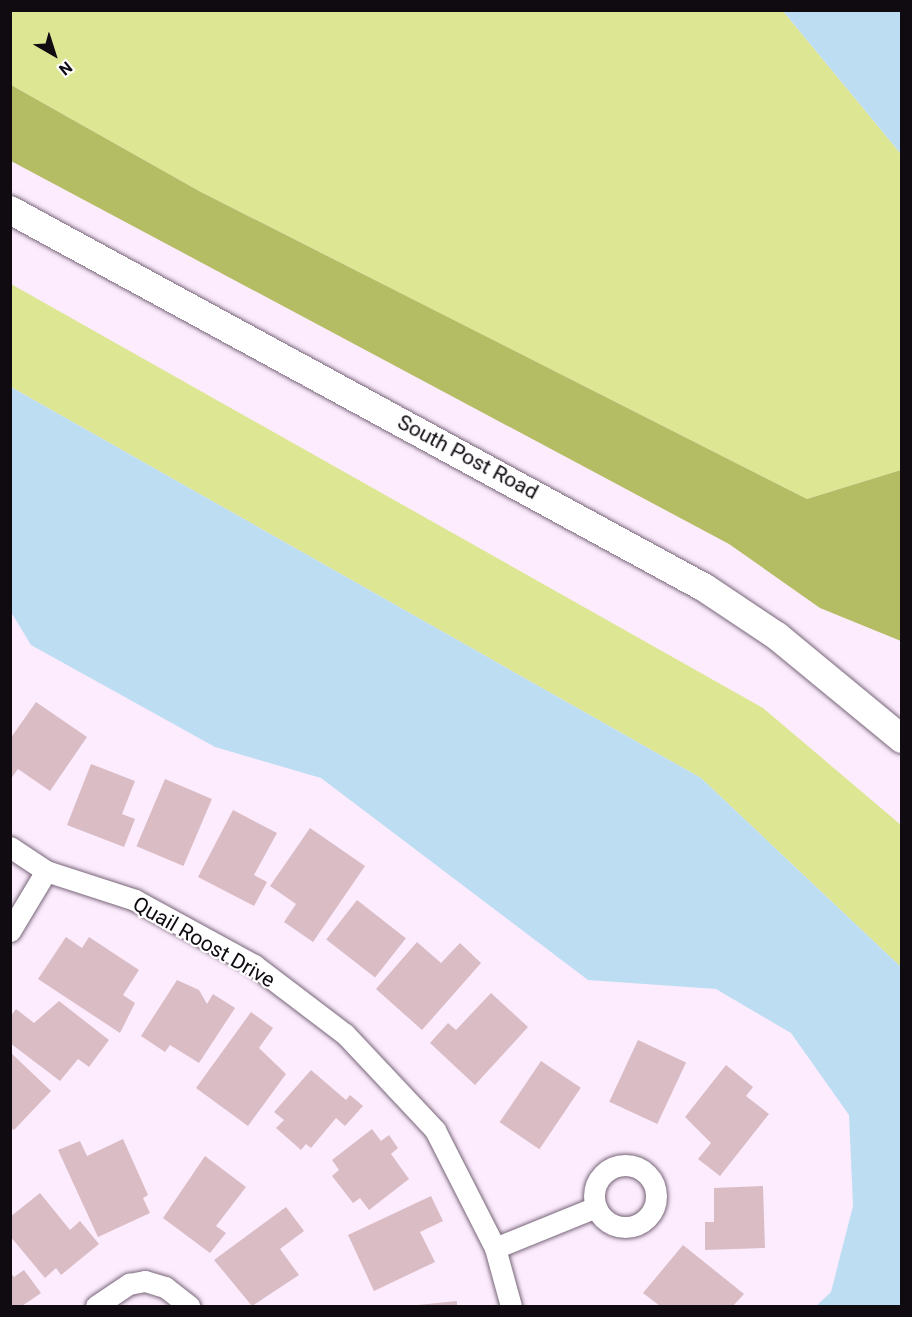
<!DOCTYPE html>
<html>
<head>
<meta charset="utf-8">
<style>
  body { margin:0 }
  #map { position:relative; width:912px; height:1317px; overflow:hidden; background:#fcecfd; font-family:Roboto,sans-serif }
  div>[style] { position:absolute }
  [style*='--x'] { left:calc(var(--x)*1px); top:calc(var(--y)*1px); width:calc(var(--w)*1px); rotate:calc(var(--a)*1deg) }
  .green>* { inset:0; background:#dde693 }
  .forest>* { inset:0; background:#b4bd63 }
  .water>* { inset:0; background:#bdddf3 }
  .building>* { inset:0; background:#dabcc5; transform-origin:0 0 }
  .roads { filter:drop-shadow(0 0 2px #776578) drop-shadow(0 0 2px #776578) }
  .street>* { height:21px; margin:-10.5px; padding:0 10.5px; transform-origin:10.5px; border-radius:10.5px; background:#fff }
  .street>.ring { margin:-10.5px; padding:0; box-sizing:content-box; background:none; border:21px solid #fff; border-radius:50% }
  .secondary>* { height:28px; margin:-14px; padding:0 14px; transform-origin:14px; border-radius:14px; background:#fff }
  span { translate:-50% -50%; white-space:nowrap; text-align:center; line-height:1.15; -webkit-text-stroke:4.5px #fff; paint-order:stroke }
  .street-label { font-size:21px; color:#100a11 }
  .frame { position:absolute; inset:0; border:12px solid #100a11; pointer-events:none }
  .north { position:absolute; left:24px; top:24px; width:60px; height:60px; -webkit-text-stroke:4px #fff; paint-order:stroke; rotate:141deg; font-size:16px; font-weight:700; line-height:24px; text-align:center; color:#100a11 }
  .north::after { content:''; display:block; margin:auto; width:21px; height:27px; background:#100a11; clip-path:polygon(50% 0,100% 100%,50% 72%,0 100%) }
</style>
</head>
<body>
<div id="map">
  <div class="green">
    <i style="clip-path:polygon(11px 11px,783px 11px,901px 154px,901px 470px,807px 499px,199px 191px,11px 85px)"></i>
    <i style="clip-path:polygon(11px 284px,763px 708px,901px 825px,901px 967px,701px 778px,11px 387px)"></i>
  </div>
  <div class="forest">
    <i style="clip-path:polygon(11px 85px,199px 191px,807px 499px,901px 470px,901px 641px,820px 608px,729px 544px,11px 161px)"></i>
  </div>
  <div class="water">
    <i style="clip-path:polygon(783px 11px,901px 11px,901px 154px)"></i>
    <i style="clip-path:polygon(11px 387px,701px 778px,901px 967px,901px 1306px,816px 1306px,831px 1292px,853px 1206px,849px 1115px,791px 1033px,716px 989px,588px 980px,321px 778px,215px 747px,31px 645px,11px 612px)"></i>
  </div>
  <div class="building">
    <i style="clip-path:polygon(36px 702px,87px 737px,50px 791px,18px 769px,10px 780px,10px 739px)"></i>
    <i style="clip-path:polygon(91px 764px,135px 781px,122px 814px,135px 819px,124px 847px,67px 825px)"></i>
    <i style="left:165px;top:779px;width:51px;height:73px;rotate:23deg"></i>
    <i style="clip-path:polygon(233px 810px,277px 833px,254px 875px,267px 882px,254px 906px,198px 877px)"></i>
    <i style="clip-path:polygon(310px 828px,365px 866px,313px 942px,284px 922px,296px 904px,270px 886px)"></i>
    <i style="left:357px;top:900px;width:62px;height:50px;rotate:38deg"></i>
    <i style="clip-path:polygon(66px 937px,82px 948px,89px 937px,139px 970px,123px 995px,135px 1003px,120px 1033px,38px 979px)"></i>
    <i style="clip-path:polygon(417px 942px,441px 963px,460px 943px,481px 963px,422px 1030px,376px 989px)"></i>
    <i style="clip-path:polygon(177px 980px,199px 990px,207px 1004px,213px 994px,235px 1008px,199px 1063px,170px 1045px,165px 1052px,141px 1036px)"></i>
    <i style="clip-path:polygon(491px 993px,528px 1027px,475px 1085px,430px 1043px,448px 1023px,456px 1030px)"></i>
    <i style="clip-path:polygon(59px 1001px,109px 1040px,89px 1067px,78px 1059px,60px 1081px,10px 1043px,10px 1017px,16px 1009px,34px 1023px)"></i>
    <i style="clip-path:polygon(251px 1012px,273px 1028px,259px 1048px,286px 1074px,248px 1126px,196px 1088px)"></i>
    <i style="left:638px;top:1040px;width:53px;height:68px;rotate:25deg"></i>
    <i style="clip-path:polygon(10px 1052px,51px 1091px,14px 1130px,10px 1127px)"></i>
    <i style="left:541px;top:1061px;width:48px;height:74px;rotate:34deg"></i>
    <i style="clip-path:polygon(726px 1065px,753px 1087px,746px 1096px,769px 1114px,720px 1176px,698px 1159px,711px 1143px,685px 1117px)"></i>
    <i style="clip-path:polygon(311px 1070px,346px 1100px,350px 1095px,363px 1106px,345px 1126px,336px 1118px,311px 1148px,306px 1144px,301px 1150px,276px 1128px,284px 1120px,274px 1112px)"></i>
    <i style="clip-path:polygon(372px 1129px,381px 1141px,389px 1135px,398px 1148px,391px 1154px,409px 1179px,369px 1210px,360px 1198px,353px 1203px,332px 1176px,339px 1170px,332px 1160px)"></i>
    <i style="clip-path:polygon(123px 1139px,148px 1195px,143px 1198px,150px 1213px,98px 1237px,58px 1150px,80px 1141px,87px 1156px)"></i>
    <i style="clip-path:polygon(205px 1156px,246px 1187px,216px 1226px,226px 1233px,210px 1253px,163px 1218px)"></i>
    <i style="clip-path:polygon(763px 1186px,765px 1248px,705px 1250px,705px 1222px,714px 1222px,714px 1188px)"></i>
    <i style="clip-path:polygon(40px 1193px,70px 1230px,80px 1221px,99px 1244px,61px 1275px,56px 1268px,45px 1278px,10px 1236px,10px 1217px)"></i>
    <i style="clip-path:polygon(431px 1196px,443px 1221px,420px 1232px,435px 1262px,374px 1291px,348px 1235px)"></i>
    <i style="clip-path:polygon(286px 1207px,304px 1231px,280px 1249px,299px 1275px,252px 1306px,214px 1260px)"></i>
    <i style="clip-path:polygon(683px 1245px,744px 1294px,733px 1306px,660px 1306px,643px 1293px)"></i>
    <i style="clip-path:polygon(24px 1270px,41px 1293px,22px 1306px,10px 1306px,10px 1272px,14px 1277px)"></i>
    <i style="clip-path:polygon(457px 1301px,457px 1306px,418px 1306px,418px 1305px)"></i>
  </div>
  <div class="roads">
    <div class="street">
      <i style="--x:10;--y:847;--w:43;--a:33.7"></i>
      <i style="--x:46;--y:871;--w:94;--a:18"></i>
      <i style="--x:135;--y:900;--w:136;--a:28.6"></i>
      <i style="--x:254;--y:965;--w:114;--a:37.2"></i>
      <i style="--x:345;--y:1034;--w:132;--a:46.8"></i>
      <i style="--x:435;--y:1130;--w:132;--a:63"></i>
      <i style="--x:495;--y:1248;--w:60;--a:74.6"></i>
      <i style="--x:10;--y:931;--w:70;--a:-59"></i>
      <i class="ring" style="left:594px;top:1165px;width:41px;height:41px"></i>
      <i style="--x:495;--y:1248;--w:109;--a:-22.1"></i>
      <i style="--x:96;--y:1306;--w:40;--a:-34"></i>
      <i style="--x:129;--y:1284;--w:16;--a:-11"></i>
      <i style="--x:145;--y:1281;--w:21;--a:17"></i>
      <i style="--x:165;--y:1287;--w:31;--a:38"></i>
    </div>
    <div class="secondary">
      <i style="--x:10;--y:210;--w:791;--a:28.54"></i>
      <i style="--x:705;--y:588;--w:87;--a:33.7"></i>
      <i style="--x:777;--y:636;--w:162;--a:39.5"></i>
    </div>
  </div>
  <div class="street-label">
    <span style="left:468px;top:457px;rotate:28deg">South Post Road</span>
    <span style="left:204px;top:942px;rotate:30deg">Quail Roost Drive</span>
  </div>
  <div class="frame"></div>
  <div class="north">N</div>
</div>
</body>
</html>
